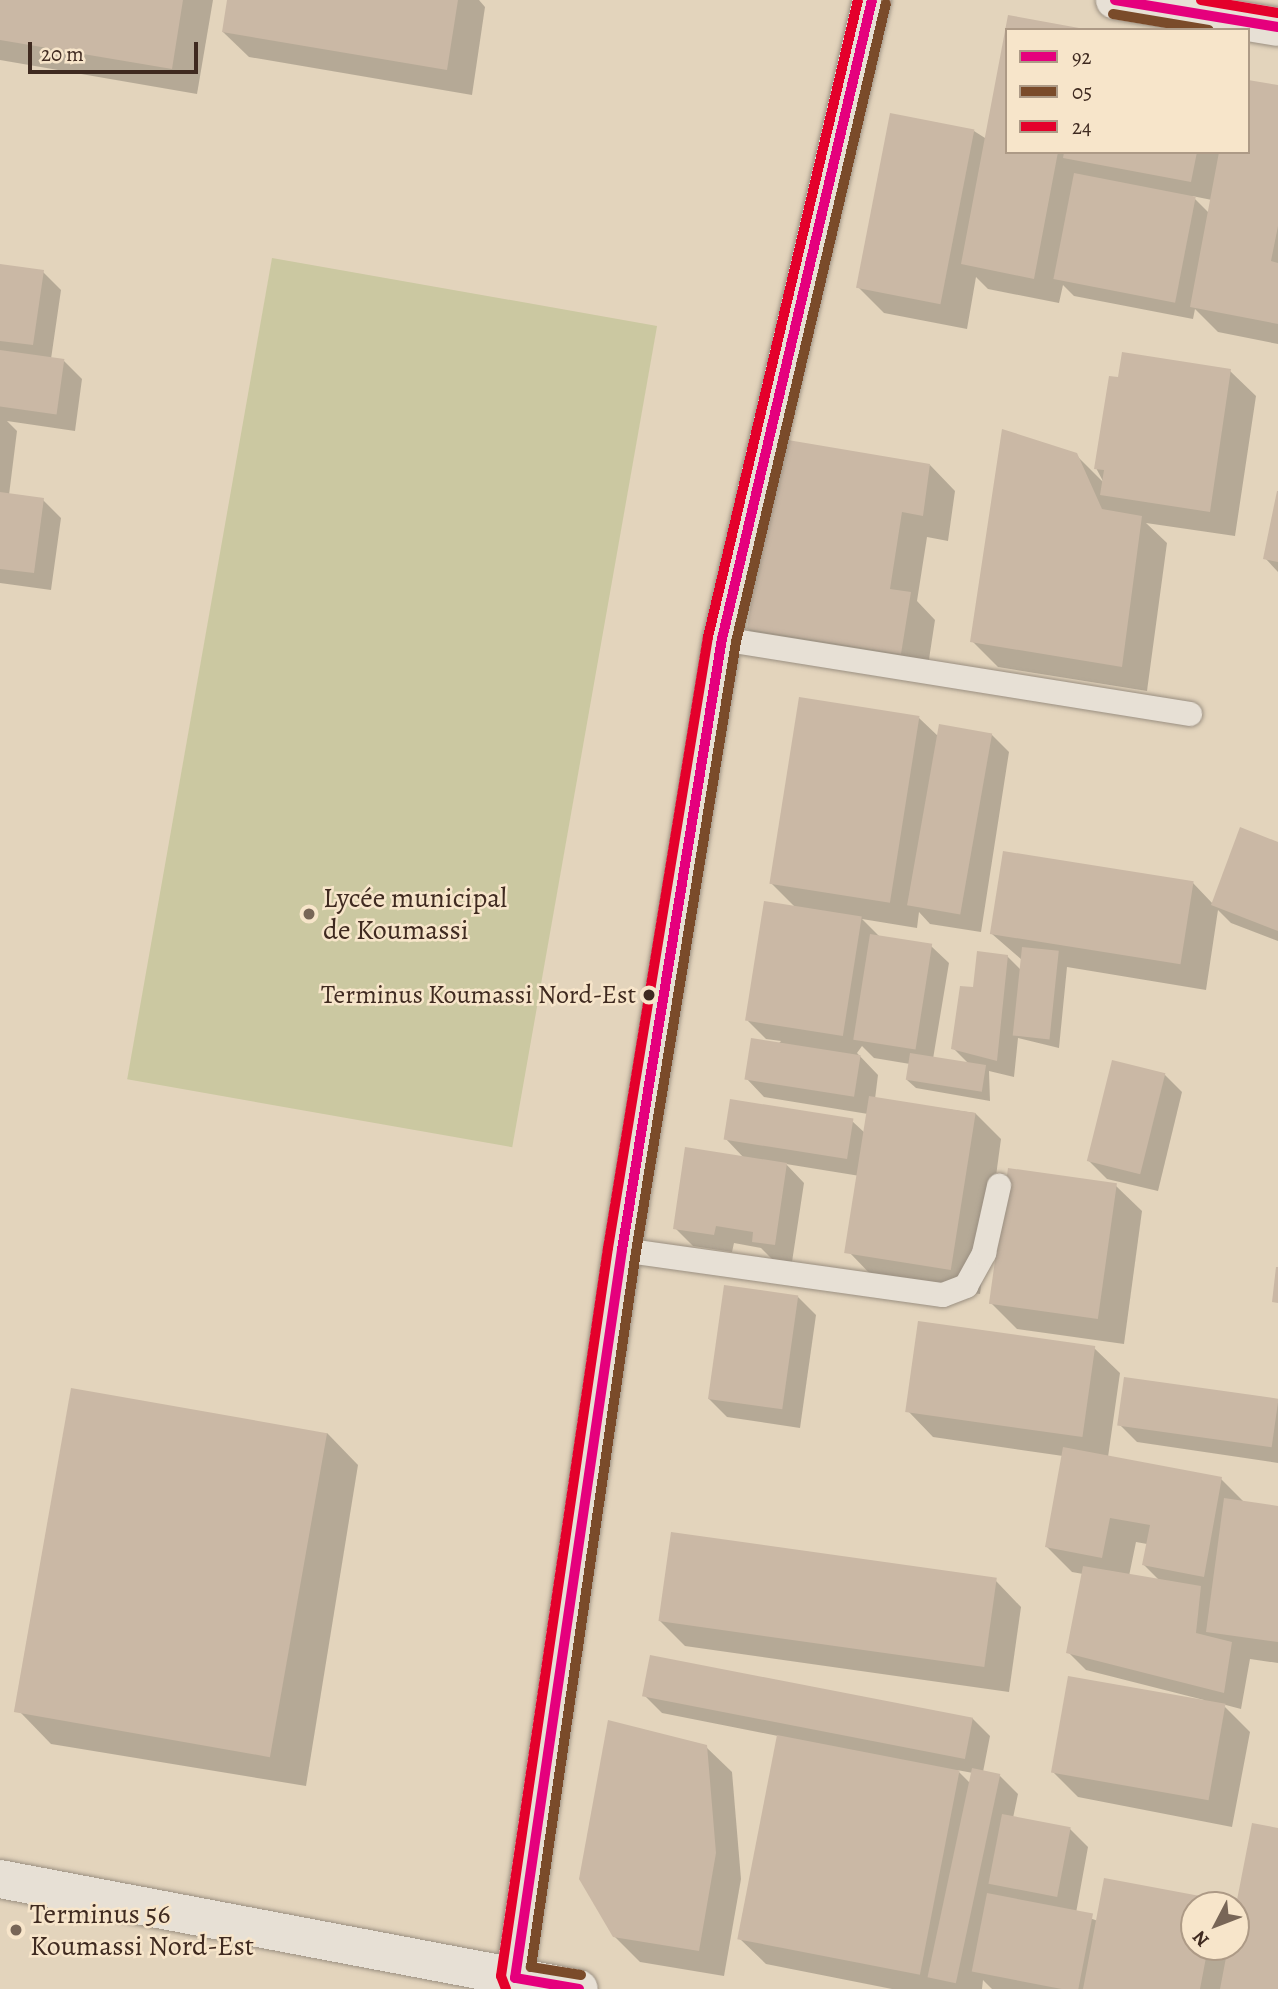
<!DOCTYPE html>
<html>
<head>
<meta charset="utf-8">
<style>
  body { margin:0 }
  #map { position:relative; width:1278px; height:1989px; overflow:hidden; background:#e3d4bc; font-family:Alegreya,serif }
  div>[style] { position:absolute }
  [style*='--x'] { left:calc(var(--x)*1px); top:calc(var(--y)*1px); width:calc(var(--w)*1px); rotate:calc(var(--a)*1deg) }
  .green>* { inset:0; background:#cbc8a1; transform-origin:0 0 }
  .shadow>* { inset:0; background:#0003 }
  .building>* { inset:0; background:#cab8a5; transform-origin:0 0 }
  .roads { filter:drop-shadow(0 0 2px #9a8f81) drop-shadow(0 0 2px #9a8f81) }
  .lane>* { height:24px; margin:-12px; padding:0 12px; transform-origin:12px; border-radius:12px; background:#e7e0d5 }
  .street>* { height:38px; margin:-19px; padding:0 19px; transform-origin:19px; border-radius:19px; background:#e7e0d5 }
  .bus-1>* { height:10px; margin:-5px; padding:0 5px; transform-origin:5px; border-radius:5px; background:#e5007d }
  .bus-2>* { height:10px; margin:-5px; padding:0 5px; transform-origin:5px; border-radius:5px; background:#7a4b2a }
  .bus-3>* { height:10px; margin:-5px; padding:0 5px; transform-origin:5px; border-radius:5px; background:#e4002b }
  .dots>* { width:19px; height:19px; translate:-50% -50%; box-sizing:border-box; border:4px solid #f7e5ca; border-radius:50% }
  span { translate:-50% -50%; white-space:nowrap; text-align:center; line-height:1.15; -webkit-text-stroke:5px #f7e5ca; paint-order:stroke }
  .bus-label { font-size:26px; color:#3f2a20 }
  .right { translate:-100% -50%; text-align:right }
  .poi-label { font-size:28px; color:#3f2a20 }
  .left { translate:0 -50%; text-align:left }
  .legend { position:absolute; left:1005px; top:28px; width:245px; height:126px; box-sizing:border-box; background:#f7e5ca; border:2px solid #ad9a86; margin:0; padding:9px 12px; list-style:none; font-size:21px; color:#3f2a20 }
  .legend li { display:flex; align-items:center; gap:14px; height:35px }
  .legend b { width:35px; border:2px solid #ad9a86 }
  .north { position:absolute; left:1180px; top:1891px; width:70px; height:70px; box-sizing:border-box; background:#f7e5ca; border:2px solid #ad9a86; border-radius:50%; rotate:228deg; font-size:19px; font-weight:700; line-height:28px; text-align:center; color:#3f2a20 }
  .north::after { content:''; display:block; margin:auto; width:24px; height:32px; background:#786657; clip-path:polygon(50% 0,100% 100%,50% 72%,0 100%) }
  .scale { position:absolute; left:28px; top:42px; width:170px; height:32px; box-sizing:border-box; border:4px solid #3f2a20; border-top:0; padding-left:9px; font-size:21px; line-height:24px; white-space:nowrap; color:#3f2a20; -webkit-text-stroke:5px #f7e5ca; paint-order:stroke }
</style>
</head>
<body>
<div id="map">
  <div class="green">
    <i style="left:272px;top:258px;width:391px;height:834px;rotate:10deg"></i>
  </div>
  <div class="shadow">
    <i style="clip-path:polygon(0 0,213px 0,197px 94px,0 60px)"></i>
    <i style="clip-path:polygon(229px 0,479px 0,485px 7px,472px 95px,249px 57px,223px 32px)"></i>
    <i style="clip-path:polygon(1009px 17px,1077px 30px,1007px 30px)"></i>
    <i style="clip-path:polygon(evenodd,1278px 87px,1278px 344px,1218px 332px,1195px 309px,1193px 319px,1074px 296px,1063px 285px,1059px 303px,988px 289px,976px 277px,967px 329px,884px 313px,859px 288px,974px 131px,1007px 152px,1248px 152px,1278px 87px,1192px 196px,1212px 200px,1209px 213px,1192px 196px)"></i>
    <i style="clip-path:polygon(0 266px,43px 272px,61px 290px,51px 359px,64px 361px,82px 379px,75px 431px,7px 421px,17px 431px,9px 495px,43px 500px,61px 518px,51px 590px,0 583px)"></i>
    <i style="clip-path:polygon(1230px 371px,1256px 396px,1235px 536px,1146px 523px,1167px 543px,1147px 691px,998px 667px,972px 641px,1076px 455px,1104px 483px,1096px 468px)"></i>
    <i style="clip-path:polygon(930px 465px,955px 491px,948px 541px,927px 537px,917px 601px,935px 620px,926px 679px,774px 654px,748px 629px)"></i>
    <i style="clip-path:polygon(1278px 494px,1278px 572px,1265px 558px)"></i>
    <i style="clip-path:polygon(919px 718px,939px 737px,991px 734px,1009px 752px,981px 932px,930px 924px,919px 912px,917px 928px,862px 919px,880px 937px,931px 946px,949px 963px,933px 1059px,969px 1064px,953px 1048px,975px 989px,1007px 956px,1021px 970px,1022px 960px,992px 934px,1193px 883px,1213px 904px,1278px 844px,1278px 941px,1231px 923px,1218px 910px,1206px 990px,1067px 967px,1059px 1048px,1018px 1038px,1014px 1077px,989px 1071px,990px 1101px,916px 1088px,907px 1080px,910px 1064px,874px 1058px,862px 1046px,857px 1053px,878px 1075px,875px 1099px,975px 1113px,1001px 1139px,980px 1294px,875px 1279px,850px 1253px,860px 1176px,786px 1164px,804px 1183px,792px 1262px,772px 1259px,761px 1248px,734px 1243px,732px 1252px,693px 1246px,675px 1228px,744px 1158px,726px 1139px,852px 1121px,866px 1134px,868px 1114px,764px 1097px,747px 1079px,781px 1041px,766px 1039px,748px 1021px,796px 908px,771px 883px)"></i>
    <i style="clip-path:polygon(1164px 1074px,1182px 1092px,1158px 1191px,1107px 1179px,1089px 1161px)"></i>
    <i style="clip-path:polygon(1116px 1186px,1142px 1211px,1124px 1344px,1017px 1329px,991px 1303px)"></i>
    <i style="clip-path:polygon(798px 1297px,816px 1315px,800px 1428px,727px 1417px,709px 1399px)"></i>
    <i style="clip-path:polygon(evenodd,1094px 1348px,1120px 1373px,1108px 1457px,1221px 1479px,1245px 1503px,1278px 1507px,1278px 1663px,1250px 1659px,1241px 1709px,1222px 1704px,1250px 1732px,1232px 1827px,1078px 1797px,1052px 1771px,1204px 1700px,1086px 1670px,1068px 1652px,1083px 1574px,1072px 1572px,1046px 1546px,1063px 1456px,933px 1437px,908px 1411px,1094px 1348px,1136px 1542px,1147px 1544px,1143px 1564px,1160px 1581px,1129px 1576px,1136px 1542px)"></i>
    <i style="clip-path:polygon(1126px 1379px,1278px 1400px,1278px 1463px,1137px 1442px,1119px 1424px)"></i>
    <i style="clip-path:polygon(327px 1433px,358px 1465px,306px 1786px,51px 1744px,20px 1712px)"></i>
    <i style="clip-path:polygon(996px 1581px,1021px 1607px,1009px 1692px,685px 1646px,660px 1621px)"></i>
    <i style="clip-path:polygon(evenodd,644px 1695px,972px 1718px,990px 1736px,983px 1772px,1000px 1776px,1018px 1794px,1013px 1818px,1070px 1829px,1088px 1847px,1076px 1913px,1098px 1921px,1216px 1901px,1220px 1905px,1194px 1905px,1194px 1947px,1236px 1947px,1236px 1915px,1278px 1830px,1278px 1989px,992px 1989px,983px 1980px,982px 1989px,892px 1989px,766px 1964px,740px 1939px,778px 1736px,662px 1713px,644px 1695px,957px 1770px,973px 1773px,971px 1784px,957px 1770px)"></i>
    <i style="clip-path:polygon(706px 1747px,732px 1772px,741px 1879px,724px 1976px,640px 1962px,614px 1936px)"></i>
  </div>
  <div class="building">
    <i style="clip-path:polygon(0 0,183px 0,172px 69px,0 40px)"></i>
    <i style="clip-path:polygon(227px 0,458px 0,447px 70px,222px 32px)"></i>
    <i style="clip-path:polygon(1008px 15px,1079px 28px,1007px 30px,1007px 152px,1058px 152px,1034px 279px,961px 264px)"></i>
    <i style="clip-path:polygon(1248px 80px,1278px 85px,1278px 226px,1271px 261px,1278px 263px,1278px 324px,1190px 307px,1219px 152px,1248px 152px)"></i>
    <i style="left:890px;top:113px;width:86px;height:178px;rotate:11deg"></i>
    <i style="clip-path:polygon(1064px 152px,1197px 152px,1191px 182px,1063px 158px)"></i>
    <i style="left:1074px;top:173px;width:124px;height:108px;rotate:11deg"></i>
    <i style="clip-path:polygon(0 264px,44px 270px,33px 345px,0 341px)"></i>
    <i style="left:0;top:350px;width:65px;height:56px;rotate:8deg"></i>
    <i style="clip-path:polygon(1122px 352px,1231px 369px,1210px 512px,1100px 495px,1104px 470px,1094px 469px,1109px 376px,1118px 377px)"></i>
    <i style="clip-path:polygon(1002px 429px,1077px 453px,1102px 509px,1142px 516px,1122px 667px,970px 642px)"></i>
    <i style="clip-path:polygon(776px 438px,930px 464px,923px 516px,902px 512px,890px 589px,911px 592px,901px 654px,747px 629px)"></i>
    <i style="clip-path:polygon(1277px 491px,1278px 491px,1278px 562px,1263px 559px)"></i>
    <i style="clip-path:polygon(0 492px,44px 498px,34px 573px,0 569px)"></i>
    <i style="left:799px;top:697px;width:122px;height:189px;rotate:9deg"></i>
    <i style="left:939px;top:724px;width:54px;height:184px;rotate:10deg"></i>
    <i style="clip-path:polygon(1240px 827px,1278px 842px,1278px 931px,1211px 905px)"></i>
    <i style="left:1003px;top:851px;width:193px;height:84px;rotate:9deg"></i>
    <i style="left:764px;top:901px;width:99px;height:121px;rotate:9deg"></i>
    <i style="left:870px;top:934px;width:63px;height:107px;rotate:9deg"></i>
    <i style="left:1022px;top:947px;width:37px;height:89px;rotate:6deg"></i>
    <i style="clip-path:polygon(977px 951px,1008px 955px,997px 1061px,951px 1049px,960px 986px,973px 987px)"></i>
    <i style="left:751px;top:1038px;width:111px;height:42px;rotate:9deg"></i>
    <i style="left:910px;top:1053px;width:77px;height:27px;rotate:9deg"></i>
    <i style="left:1112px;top:1060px;width:55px;height:104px;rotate:14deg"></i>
    <i style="left:869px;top:1096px;width:108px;height:159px;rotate:9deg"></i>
    <i style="left:730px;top:1099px;width:125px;height:41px;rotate:9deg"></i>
    <i style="clip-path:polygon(685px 1147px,787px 1163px,775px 1245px,752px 1242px,753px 1232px,716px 1226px,714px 1235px,673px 1229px)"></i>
    <i style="left:1008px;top:1168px;width:110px;height:137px;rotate:8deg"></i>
    <i style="clip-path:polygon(1276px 1267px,1278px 1267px,1278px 1303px,1272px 1302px)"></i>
    <i style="left:724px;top:1285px;width:75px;height:115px;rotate:8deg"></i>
    <i style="left:918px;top:1321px;width:179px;height:92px;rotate:8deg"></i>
    <i style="left:1124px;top:1377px;width:156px;height:49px;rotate:8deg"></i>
    <i style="left:71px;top:1388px;width:260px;height:329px;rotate:10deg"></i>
    <i style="clip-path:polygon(1063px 1447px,1222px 1477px,1204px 1577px,1142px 1565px,1150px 1525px,1110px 1518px,1102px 1558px,1045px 1547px)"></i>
    <i style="clip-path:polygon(1224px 1498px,1278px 1506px,1278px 1642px,1206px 1632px)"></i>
    <i style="left:671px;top:1532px;width:329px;height:90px;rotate:8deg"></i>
    <i style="clip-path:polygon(1083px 1566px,1201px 1586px,1196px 1633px,1232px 1642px,1224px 1693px,1066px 1653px)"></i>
    <i style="left:650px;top:1655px;width:329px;height:42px;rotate:11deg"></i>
    <i style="left:1068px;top:1676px;width:160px;height:98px;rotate:10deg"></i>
    <i style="clip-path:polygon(608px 1720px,707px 1745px,716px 1853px,699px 1951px,613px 1937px,579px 1879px)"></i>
    <i style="left:777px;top:1735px;width:186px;height:208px;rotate:11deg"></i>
    <i style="left:972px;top:1768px;width:29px;height:214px;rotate:12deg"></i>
    <i style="left:1002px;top:1814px;width:70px;height:71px;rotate:11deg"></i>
    <i style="clip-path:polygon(1252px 1823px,1278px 1828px,1278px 1989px,1220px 1989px,1228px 1947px,1236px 1947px,1236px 1905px)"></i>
    <i style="clip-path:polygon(1104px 1878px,1216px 1899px,1215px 1905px,1194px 1905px,1194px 1947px,1208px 1947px,1200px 1989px,1083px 1989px)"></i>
    <i style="left:987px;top:1893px;width:108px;height:80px;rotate:11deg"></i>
  </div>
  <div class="roads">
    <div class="lane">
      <i style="--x:722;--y:639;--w:474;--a:9.1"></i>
      <i style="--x:622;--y:1250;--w:324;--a:8"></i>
      <i style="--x:943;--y:1295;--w:25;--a:-21"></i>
      <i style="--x:966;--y:1286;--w:38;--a:-61"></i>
      <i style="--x:984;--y:1253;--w:69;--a:-77.4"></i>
    </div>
    <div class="street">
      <i style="--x:1115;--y:0;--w:165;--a:9.4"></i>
      <i style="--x:0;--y:1879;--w:589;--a:10.76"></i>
      <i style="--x:513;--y:1989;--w:747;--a:-81.61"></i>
      <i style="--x:622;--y:1250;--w:619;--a:-80.71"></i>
      <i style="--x:722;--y:639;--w:656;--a:-76.79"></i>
    </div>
  </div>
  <div class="bus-1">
    <i style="--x:1115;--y:0;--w:165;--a:9.4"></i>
    <i style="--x:579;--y:1989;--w:65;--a:-170.2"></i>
    <i style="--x:515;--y:1978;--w:736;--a:-81.64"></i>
    <i style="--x:622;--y:1250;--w:619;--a:-80.71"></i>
    <i style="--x:722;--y:639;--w:656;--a:-76.79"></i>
  </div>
  <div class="bus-2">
    <i style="--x:1113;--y:14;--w:97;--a:9.5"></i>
    <i style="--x:581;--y:1975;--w:51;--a:-170.9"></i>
    <i style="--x:531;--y:1967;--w:723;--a:-81.65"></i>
    <i style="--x:636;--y:1252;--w:618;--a:-80.69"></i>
    <i style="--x:736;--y:642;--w:656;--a:-76.79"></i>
  </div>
  <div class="bus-3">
    <i style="--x:1201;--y:0;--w:78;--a:9.6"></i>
    <i style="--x:506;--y:1989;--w:14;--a:-111"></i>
    <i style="--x:501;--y:1976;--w:736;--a:-81.64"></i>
    <i style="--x:608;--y:1248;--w:619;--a:-80.71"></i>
    <i style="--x:708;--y:637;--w:654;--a:-76.75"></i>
  </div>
  <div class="dots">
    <i style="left:309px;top:914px;background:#786657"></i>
    <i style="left:649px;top:995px;background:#3f2a20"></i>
    <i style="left:16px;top:1930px;background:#786657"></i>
  </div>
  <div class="bus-label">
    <span class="right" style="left:636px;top:995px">Terminus Koumassi Nord-Est</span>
  </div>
  <div class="poi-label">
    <span class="left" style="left:323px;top:914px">Lycée municipal<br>de Koumassi</span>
    <span class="left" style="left:30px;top:1930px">Terminus 56<br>Koumassi Nord-Est</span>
  </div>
  <ul class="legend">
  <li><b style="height:9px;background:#e5007d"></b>92</li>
  <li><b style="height:9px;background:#7a4b2a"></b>05</li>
  <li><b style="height:9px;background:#e4002b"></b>24</li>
  </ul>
  <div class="north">N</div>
  <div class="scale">20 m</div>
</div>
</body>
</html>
